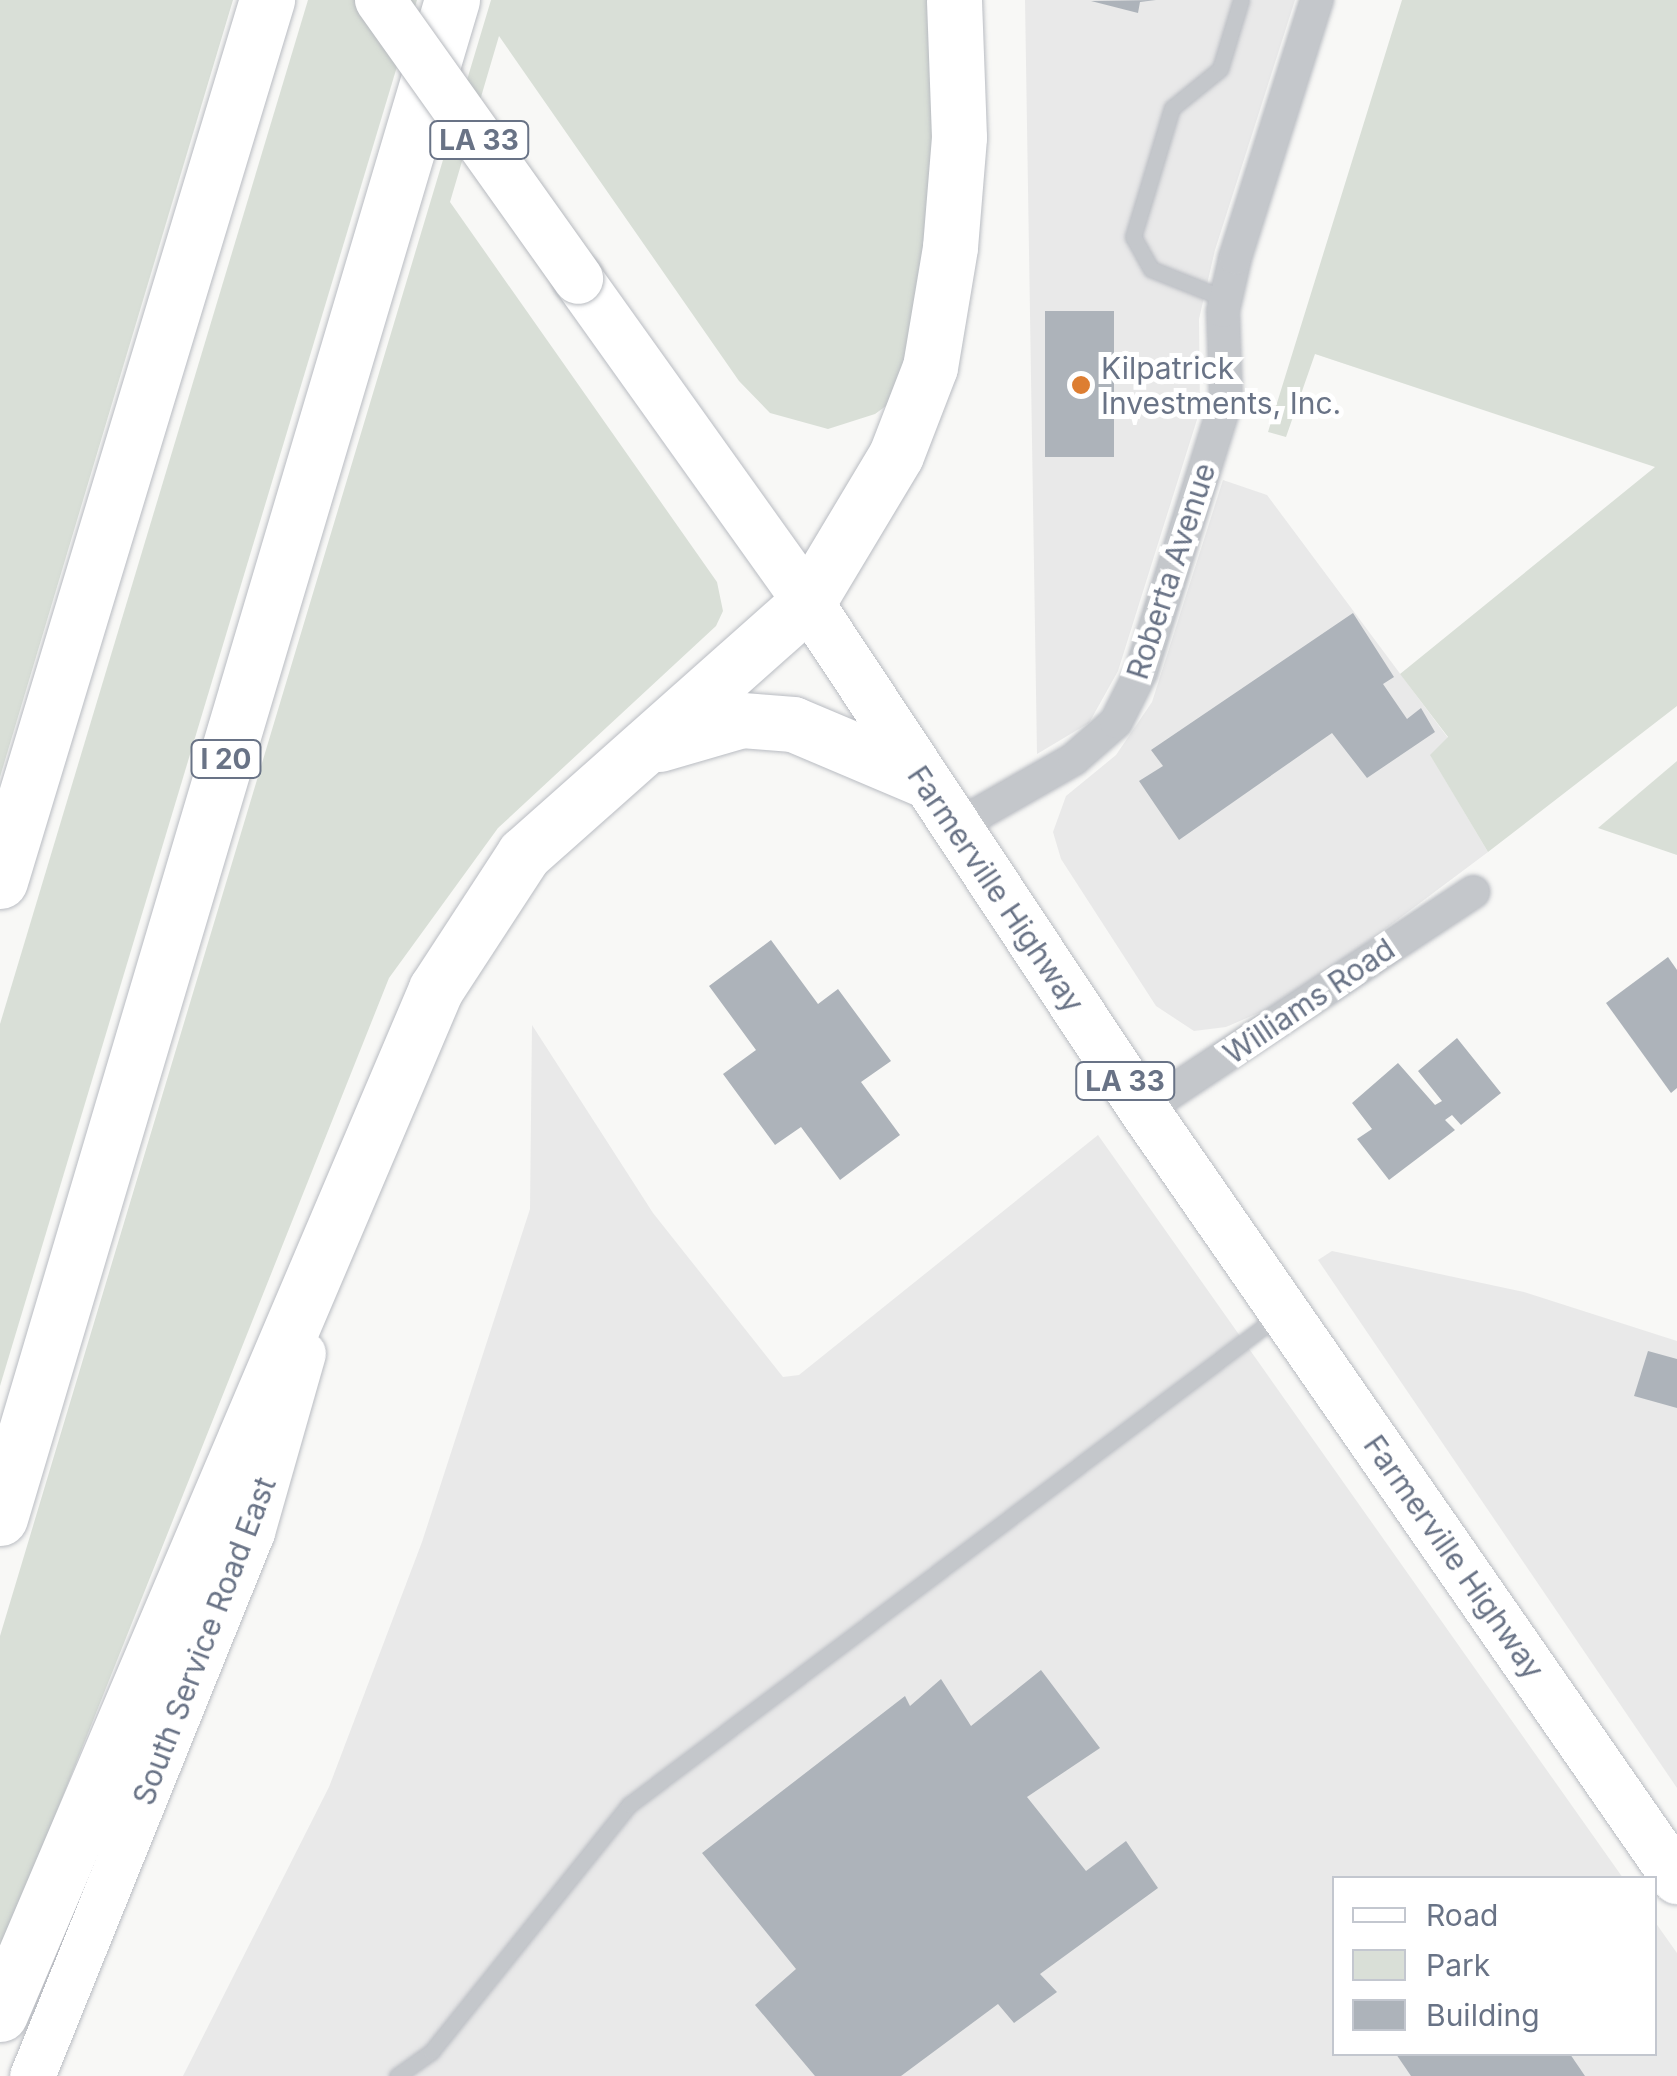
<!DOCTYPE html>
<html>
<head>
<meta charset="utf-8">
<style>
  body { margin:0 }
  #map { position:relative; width:1677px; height:2076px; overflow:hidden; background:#f8f8f6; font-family:Inter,sans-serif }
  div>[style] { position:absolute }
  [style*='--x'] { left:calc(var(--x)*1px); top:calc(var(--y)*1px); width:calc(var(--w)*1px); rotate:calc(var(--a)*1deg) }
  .built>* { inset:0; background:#e9e9e9 }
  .green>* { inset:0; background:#d9dfd7 }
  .building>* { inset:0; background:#adb3ba; transform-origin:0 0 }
  .roads { filter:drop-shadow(0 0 2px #b9bcc2) drop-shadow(0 0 2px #b9bcc2) }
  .lane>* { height:15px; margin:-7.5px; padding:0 7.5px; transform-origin:7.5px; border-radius:7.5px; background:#c4c7cb }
  .street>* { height:32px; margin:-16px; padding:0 16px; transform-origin:16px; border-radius:16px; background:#c4c7cb }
  .secondary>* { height:45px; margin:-22.5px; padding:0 22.5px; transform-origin:22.5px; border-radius:22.5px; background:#fff }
  .primary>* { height:50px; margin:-25px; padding:0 25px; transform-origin:25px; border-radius:25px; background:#fff }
  .highway>* { height:55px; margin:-27.5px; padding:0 27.5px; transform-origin:27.5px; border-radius:27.5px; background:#fff }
  .bridges { filter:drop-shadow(0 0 2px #b7babf) drop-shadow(0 0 2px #b7babf) }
  .primary-bridge>* { height:50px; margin:-25px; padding:0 25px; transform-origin:25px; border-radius:25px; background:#fff }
  .dots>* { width:28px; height:28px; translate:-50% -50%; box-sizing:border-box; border:5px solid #fff; border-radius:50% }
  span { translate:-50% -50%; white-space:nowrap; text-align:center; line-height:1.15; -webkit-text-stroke:10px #fff; paint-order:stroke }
  .shield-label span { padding:2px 8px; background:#fff; border:2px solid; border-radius:8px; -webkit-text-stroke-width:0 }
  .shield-label { font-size:28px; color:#697386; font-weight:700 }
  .poi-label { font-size:30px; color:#697386 }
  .left { translate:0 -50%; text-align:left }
  .street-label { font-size:30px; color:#697386 }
  .legend { position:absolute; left:1332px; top:1876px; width:325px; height:180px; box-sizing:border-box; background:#fff; border:2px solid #c3c7cf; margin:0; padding:12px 18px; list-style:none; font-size:30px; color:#697386 }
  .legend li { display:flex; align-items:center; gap:20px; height:50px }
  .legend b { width:50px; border:2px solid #c3c7cf }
</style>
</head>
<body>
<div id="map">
  <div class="built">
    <i style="clip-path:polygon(1025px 0,1295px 0,1215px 250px,1199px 319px,1200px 410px,1118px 671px,1089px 723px,1037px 754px)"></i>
    <i style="clip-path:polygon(1223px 480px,1267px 495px,1448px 738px,1431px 756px,1488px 852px,1293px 998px,1226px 1027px,1194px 1031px,1156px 1006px,1061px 859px,1053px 832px,1066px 796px,1116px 755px,1152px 702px)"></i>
    <i style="clip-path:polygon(532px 1025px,653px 1213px,783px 1377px,799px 1375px,1098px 1135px,1623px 1878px,1334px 1878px,1334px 2054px,1654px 2054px,1655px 1922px,1677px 1953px,1677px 2076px,183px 2076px,329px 1787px,422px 1542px,530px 1209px)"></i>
    <i style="clip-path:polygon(1332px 1251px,1524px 1292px,1677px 1341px,1677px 1788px,1318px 1260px)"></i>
  </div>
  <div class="green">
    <i style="clip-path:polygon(0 0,233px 0,0 777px)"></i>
    <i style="clip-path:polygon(308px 0,417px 0,0 1386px,0 1024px)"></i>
    <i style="clip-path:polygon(491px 0,933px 0,936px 103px,921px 315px,890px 403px,875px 414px,828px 429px,770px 413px,739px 381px,499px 36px,450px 202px,717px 582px,723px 611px,716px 626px,498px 828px,389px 978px,0 1954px,0 1636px)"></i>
    <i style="clip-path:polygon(1402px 0,1677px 0,1677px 706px,1488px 852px,1430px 755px,1448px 737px,1400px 674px,1655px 467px,1315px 354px,1286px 437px,1268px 432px)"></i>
    <i style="clip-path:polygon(1677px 761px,1677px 855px,1598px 828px)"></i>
  </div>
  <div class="building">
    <i style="clip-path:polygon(1156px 0,1140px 2px,1138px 13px,1091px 1px)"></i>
    <i style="left:1114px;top:311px;width:146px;height:69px;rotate:90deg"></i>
    <i style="clip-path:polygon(1353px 613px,1394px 677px,1383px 684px,1407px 719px,1421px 708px,1435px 732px,1367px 778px,1332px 733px,1179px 840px,1139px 781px,1163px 766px,1151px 750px)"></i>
    <i style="clip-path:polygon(771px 940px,818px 1004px,838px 989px,891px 1061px,861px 1082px,900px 1135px,840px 1180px,801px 1127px,775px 1145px,723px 1074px,756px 1050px,709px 986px)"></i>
    <i style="clip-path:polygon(1668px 957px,1677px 970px,1677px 1088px,1671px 1093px,1606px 1003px)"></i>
    <i style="clip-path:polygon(1457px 1038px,1501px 1093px,1461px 1125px,1452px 1115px,1445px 1120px,1455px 1130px,1389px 1180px,1357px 1139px,1372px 1129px,1352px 1103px,1398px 1063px,1435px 1105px,1442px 1101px,1418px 1071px)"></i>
    <i style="clip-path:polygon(1648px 1351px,1677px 1359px,1677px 1408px,1634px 1396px)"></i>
    <i style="clip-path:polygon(1041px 1670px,1100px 1748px,1027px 1797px,1086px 1871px,1126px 1841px,1158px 1888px,1040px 1974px,1057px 1992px,1014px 2023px,998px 2004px,901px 2076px,815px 2076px,755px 2005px,796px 1969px,702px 1853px,905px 1696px,910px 1706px,941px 1679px,971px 1726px)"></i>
    <i style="clip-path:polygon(1396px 2054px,1570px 2054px,1585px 2076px,1411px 2076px)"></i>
  </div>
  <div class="roads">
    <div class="lane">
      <i style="--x:1226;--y:299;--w:81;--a:-158.2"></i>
      <i style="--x:1151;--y:269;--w:37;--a:-119"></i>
      <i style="--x:1133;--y:237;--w:135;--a:-73.2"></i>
      <i style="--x:1172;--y:108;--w:62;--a:-39.1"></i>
      <i style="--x:1220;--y:69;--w:72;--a:-73.1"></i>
      <i style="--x:397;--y:2076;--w:42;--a:-35.2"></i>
      <i style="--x:431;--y:2052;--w:317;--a:-51.3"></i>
      <i style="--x:629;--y:1805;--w:813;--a:-37"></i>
    </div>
    <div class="street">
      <i style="--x:955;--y:827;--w:137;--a:-29.7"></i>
      <i style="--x:1074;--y:759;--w:56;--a:-41.4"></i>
      <i style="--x:1116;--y:722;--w:56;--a:-63.4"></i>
      <i style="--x:1141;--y:672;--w:285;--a:-72.6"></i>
      <i style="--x:1226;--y:400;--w:89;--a:-91.9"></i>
      <i style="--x:1223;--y:311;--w:54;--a:-77.2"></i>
      <i style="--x:1235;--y:258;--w:271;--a:-72.4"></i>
      <i style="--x:1144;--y:1110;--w:395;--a:-33.5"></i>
    </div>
    <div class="secondary">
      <i style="--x:32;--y:2076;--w:587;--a:-67.98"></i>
      <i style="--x:252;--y:1532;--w:186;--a:-74.1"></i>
    </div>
    <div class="primary">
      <i style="--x:578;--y:279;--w:397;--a:54.5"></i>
      <i style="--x:808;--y:602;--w:609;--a:56.52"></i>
      <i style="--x:1144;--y:1110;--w:936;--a:55.27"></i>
    </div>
    <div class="highway">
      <i style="--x:659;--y:744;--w:86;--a:-16.1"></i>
      <i style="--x:742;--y:720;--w:51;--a:4.5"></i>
      <i style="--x:793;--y:724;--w:139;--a:22.9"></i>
      <i style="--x:0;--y:881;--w:921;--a:-73.14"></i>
      <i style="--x:0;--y:1518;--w:1584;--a:-73.42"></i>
      <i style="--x:0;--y:2014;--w:1114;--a:-66.96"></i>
      <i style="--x:436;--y:989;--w:161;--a:-56.9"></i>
      <i style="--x:524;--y:854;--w:380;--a:-41.6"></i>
      <i style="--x:808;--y:602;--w:171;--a:-59.1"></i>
      <i style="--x:896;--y:455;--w:94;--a:-68.9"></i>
      <i style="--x:930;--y:367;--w:122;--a:-80.5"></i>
      <i style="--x:950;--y:247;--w:110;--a:-85.3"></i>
      <i style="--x:959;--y:137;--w:137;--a:-92.1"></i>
    </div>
  </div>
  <div class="bridges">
    <div class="primary-bridge">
      <i style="--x:380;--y:0;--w:342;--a:54.6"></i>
    </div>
  </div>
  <div class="dots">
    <i style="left:1081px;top:385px;background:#dd7e32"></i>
  </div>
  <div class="shield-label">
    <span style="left:479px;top:140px">LA 33</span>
    <span style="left:226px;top:759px">I 20</span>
    <span style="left:1125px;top:1081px">LA 33</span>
  </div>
  <div class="poi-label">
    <span class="left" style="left:1101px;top:385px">Kilpatrick<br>Investments, Inc.</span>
  </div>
  <div class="street-label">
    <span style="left:1171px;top:571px;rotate:-72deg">Roberta Avenue</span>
    <span style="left:996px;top:889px;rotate:56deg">Farmerville Highway</span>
    <span style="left:1309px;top:1001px;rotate:-34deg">Williams Road</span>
    <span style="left:1454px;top:1557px;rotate:55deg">Farmerville Highway</span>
    <span style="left:204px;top:1641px;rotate:-69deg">South Service Road East</span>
  </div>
  <ul class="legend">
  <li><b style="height:12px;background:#fff"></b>Road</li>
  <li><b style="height:28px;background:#d9dfd7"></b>Park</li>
  <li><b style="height:28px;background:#adb3ba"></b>Building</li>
  </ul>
</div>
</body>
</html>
